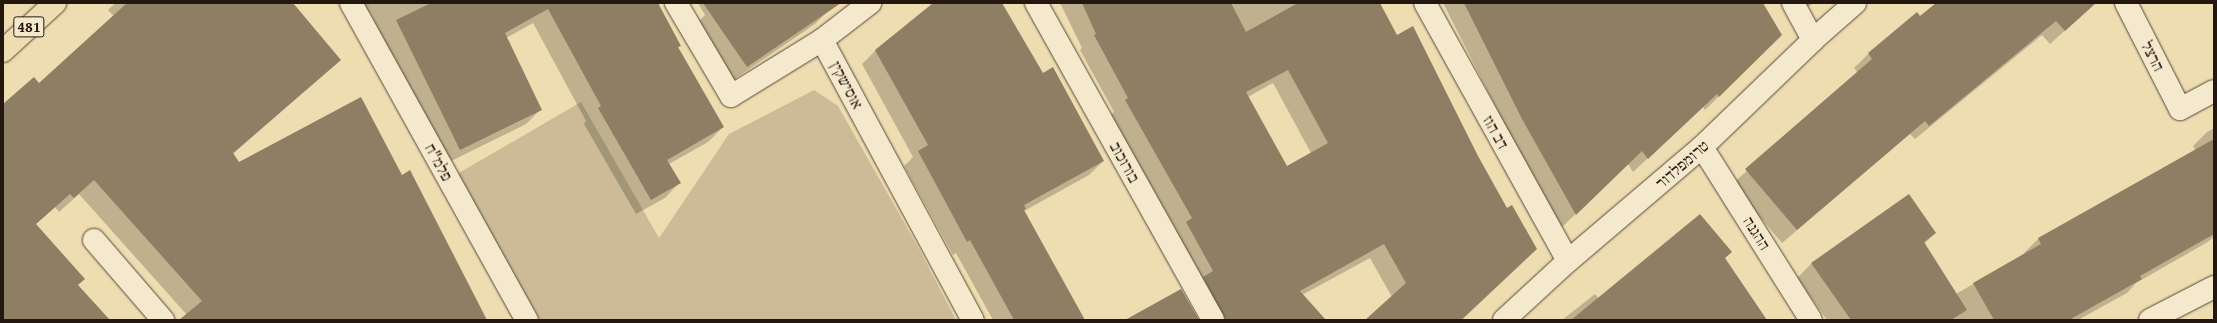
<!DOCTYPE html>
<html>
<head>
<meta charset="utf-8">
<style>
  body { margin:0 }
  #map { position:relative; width:2217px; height:323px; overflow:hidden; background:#efddb2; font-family:"Gentium Book Plus","Frank Ruhl Libre",serif }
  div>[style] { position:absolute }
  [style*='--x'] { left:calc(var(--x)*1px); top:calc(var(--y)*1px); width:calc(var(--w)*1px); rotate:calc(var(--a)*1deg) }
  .green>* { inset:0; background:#ccbb96 }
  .shadow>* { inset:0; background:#0003 }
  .building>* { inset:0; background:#8e7e64 }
  .roads { filter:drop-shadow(0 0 1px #574838) drop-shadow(0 0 1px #574838) }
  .minor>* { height:22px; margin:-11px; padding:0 11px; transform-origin:11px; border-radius:11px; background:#f5e9cd }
  .major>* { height:22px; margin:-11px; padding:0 11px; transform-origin:11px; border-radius:11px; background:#efddb2 }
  span { translate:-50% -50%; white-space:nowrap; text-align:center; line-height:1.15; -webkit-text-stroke:3px #f5e9cd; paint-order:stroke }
  .shield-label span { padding:1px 3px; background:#f5e9cd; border:1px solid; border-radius:3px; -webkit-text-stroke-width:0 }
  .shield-label { font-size:15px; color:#241710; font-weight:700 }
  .street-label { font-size:16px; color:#241710 }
  .frame { position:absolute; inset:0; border:4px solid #241710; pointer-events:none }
</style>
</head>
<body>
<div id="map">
  <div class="green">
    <i style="clip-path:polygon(814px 90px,838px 106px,918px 247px,956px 320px,540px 320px,457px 174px,581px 102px,659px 238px,729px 134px)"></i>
  </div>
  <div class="shadow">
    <i style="clip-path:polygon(115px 3px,291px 3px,340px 60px,233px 154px,239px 163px,402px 176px,485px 320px,182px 320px,187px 315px,79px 194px,59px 212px,55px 207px,35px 225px,77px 285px,108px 320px,3px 320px,3px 106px,39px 84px,114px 16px,108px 10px)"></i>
    <i style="clip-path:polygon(358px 3px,657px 3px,680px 45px,678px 48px,723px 127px,708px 142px,669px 164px,679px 183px,665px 198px,636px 214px,584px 124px,586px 121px,533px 23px,506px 38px,541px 109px,526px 124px,445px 164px,370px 12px,365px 15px)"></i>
    <i style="clip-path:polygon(698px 3px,830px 3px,829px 10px,815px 24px,733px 80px,695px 25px,705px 15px)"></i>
    <i style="clip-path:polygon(936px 3px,1001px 3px,1043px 74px,1103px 161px,1089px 175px,1024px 211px,1084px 320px,993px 320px,956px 253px,953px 255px,904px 166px,913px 157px,862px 64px,876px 50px)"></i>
    <i style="clip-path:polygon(evenodd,1060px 3px,1378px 3px,1522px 263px,1462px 320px,1367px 320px,1392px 297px,1370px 258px,1302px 295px,1324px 320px,1204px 320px,1172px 237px,1177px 232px,1111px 115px,1114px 112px,1080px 50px,1082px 48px,1060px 3px,1273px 83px,1311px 153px,1286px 167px,1248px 97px,1273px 83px)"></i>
    <i style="clip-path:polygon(1443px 3px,1762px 3px,1781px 34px,1705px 110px,1703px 107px,1633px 172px,1628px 164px,1561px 228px,1509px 133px)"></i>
    <i style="clip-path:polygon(1799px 3px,1813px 3px,1803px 11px)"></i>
    <i style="clip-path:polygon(1937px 3px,2095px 3px,2050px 44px,2042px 35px,1915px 139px,1910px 134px,1782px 243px,1732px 184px,1858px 73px,1854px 68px,1868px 54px,1917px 13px,1920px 17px)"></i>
    <i style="clip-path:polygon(2214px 128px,2214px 237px,2206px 243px,2136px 283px,2127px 293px,2078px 320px,1827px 320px,1797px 278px,1811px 264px,1908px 195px,1935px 233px,1924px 244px,1956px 294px,2025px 254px,2024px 253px,2038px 239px,2196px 151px,2193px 146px,2207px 132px)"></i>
    <i style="clip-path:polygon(1724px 259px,1765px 320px,1562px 320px,1595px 294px,1599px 299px)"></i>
  </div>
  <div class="building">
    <i style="clip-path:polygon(127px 3px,293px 3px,341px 60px,233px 153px,239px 162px,361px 97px,402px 175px,410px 170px,487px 320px,179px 320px,202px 301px,94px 180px,74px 198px,70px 194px,36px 224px,85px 279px,78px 285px,110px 320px,3px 320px,3px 104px,34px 77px,39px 83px)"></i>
    <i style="clip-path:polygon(431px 3px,658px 3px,681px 46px,678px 47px,724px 127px,667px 160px,681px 183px,651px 200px,598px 108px,601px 106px,548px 9px,505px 33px,542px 110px,460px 150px,396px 20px)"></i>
    <i style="clip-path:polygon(703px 3px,841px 3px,747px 67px)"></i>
    <i style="clip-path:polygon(933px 3px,1002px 3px,1043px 73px,1053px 67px,1104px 161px,1024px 205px,1026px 209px,1024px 210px,1085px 320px,1014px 320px,970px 240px,967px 242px,918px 151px,928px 145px,875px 50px)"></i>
    <i style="clip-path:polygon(evenodd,1082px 3px,1231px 3px,1246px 32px,1298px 3px,1380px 3px,1397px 35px,1413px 26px,1478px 156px,1507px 208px,1512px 205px,1537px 249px,1461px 320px,1365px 320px,1406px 283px,1384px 244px,1300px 291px,1326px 320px,1225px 320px,1203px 277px,1213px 271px,1186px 222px,1192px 218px,1125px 100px,1128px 98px,1094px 35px,1096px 34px,1082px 3px,1288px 70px,1328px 143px,1287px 166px,1246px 92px,1288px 70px)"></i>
    <i style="clip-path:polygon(1464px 3px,1763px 3px,1782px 35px,1719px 97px,1717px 94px,1648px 159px,1642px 151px,1576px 215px,1522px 119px)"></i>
    <i style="clip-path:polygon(1936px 3px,2096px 3px,2065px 31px,2056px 21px,1929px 126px,1925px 121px,1797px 230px,1745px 169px,1872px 59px,1868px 53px,1917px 12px,1920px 16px)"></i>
    <i style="clip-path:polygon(2214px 139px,2214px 234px,2140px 276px,2142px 279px,2069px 320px,1994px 320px,1973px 283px,2041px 244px,2038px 238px)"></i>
    <i style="clip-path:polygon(1909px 194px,1936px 233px,1924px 242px,1967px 310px,1951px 320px,1851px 320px,1811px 263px)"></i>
    <i style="clip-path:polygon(1700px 214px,1732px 252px,1725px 258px,1767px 320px,1571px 320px)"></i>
    <i style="clip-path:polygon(1181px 289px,1199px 320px,1125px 320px)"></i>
  </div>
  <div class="roads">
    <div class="minor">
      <i style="--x:351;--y:3;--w:363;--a:61"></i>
      <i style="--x:676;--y:3;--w:108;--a:59.4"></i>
      <i style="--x:731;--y:96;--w:107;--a:-31.6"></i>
      <i style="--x:822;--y:40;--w:318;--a:61.7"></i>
      <i style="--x:1036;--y:3;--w:363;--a:60.8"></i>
      <i style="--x:1425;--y:3;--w:295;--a:61"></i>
      <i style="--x:1793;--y:3;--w:42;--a:61.6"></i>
      <i style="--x:2126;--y:3;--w:119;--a:63"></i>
      <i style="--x:2180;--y:109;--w:38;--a:-28"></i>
      <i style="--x:822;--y:40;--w:61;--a:-37.6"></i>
      <i style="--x:1702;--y:147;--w:204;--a:57.8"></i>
      <i style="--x:94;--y:240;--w:106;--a:49.2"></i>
      <i style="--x:1504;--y:320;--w:87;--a:-42.7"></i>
      <i style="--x:1568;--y:261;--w:176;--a:-40.4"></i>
      <i style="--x:1702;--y:147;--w:154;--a:-43.9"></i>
      <i style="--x:1813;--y:40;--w:56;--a:-41.4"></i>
      <i style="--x:2150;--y:320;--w:72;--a:-27.3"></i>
    </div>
    <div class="major">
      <i style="--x:3;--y:51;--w:71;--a:-42.7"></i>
    </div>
  </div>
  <div class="shield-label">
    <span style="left:29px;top:27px">481</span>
  </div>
  <div class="street-label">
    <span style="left:2153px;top:56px;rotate:63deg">הרצל</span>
    <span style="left:847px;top:85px;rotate:62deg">אוסישקין</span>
    <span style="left:1496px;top:132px;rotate:61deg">דב הוז</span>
    <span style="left:439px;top:162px;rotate:61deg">פלמ"ח</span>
    <span style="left:1125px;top:162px;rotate:61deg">בורוכוב</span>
    <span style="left:1682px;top:164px;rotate:-41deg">טרומפלדור</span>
    <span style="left:1757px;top:233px;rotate:58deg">ההגנה</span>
  </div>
  <div class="frame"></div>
</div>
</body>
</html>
